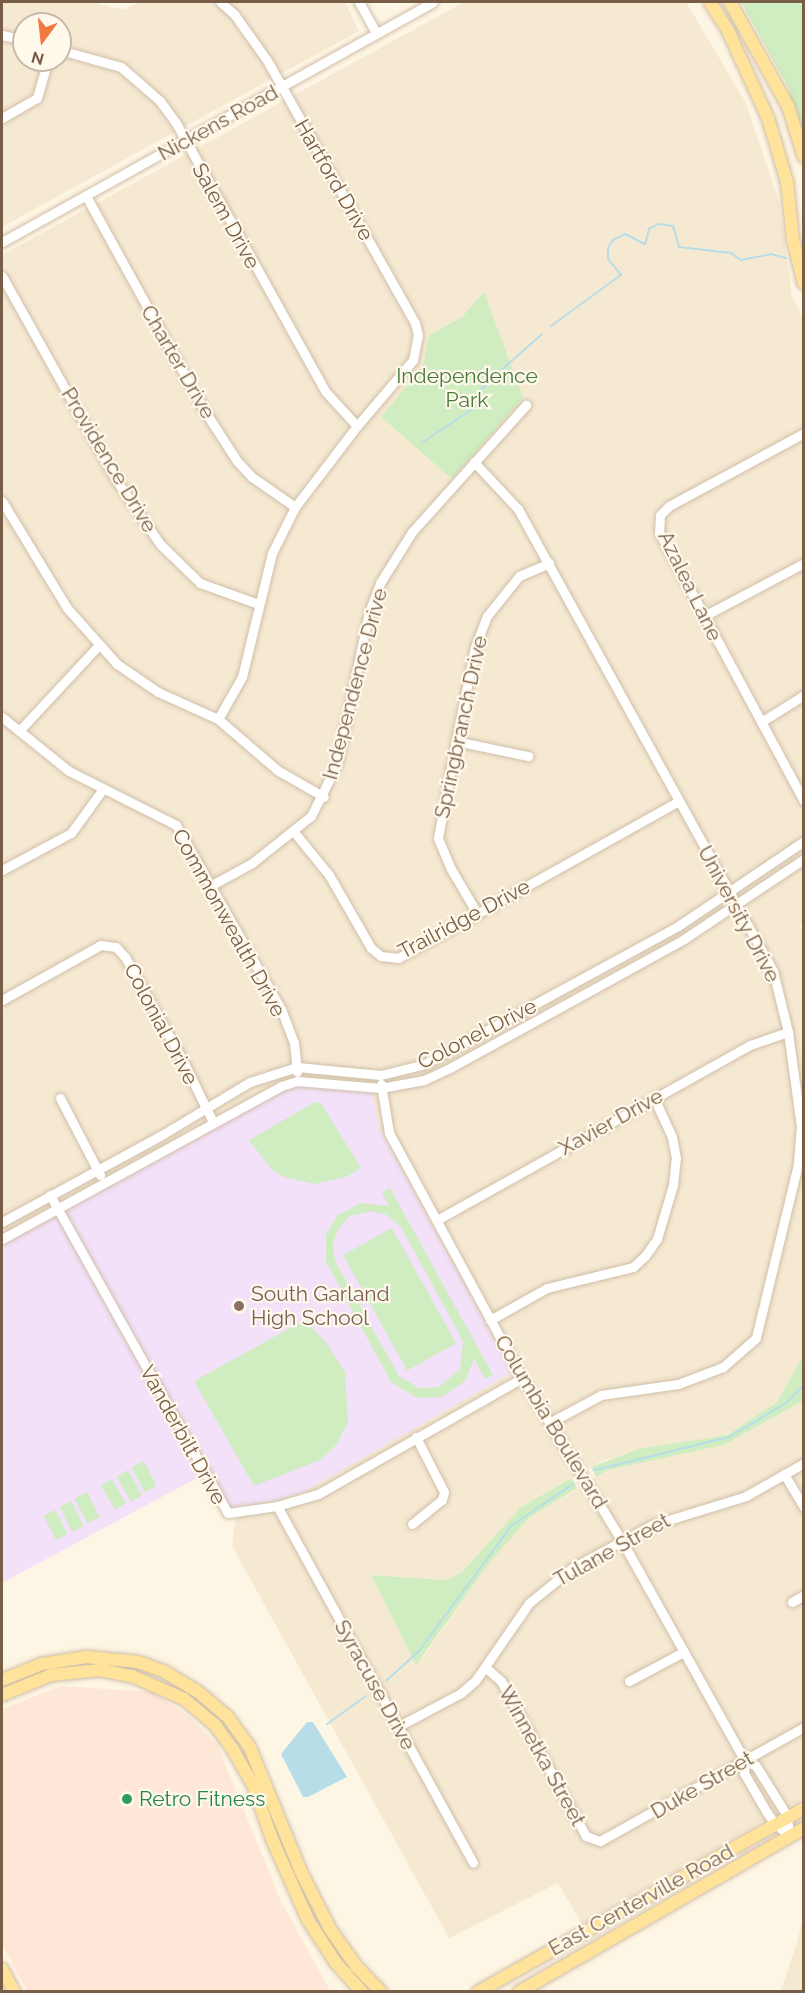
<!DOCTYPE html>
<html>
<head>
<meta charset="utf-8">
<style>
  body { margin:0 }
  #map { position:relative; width:805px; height:1993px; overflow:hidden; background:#fef6e4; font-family:Raleway,sans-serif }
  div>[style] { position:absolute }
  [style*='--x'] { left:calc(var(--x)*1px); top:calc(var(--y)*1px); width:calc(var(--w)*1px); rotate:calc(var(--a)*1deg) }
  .residential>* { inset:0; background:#f6e9d2 }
  .commercial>* { inset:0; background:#ffe7d7 }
  .education>* { inset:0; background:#f3e1fa }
  .green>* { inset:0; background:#cfedc1; transform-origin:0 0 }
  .water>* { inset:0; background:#b7dde9 }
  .stream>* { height:2px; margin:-1px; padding:0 1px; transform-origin:1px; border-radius:1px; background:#b7dde9 }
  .roads { filter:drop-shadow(0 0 2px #d0bfa9) drop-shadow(0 0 2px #d0bfa9) }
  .minor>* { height:9px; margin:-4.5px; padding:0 4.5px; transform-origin:4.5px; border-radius:4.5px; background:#fff }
  .major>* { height:12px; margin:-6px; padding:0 6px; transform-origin:6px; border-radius:6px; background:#ffe39a }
  .dots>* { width:16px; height:16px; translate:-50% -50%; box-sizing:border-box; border:3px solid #fff9ec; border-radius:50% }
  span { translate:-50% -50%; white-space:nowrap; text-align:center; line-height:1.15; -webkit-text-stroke:4.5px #fff9ec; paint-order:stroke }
  .street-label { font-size:21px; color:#795e47 }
  .park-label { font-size:21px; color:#487a3c }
  .education-label { font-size:21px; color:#785e54 }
  .left { translate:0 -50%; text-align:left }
  .leisure-label { font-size:21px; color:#27864d }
  .frame { position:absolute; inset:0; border:3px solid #795e47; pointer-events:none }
  .north { position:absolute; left:12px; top:12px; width:60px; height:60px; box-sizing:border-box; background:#fff9ec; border:2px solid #c9bbaa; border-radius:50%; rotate:195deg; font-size:16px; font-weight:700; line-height:24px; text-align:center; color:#795e47 }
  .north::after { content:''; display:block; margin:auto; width:21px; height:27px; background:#f17940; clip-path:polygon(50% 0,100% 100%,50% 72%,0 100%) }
</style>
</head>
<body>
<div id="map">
  <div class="residential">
    <i style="clip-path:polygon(evenodd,2px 2px,91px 2px,124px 10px,138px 2px,345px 2px,359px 31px,2px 227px,2px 2px,24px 24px,60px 24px,60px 60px,24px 60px,24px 24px)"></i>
    <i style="clip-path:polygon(evenodd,464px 2px,686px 2px,745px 101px,779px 201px,792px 297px,803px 318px,804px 923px,800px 926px,804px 932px,803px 1356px,777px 1402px,727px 1435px,638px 1449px,600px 1462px,521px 1507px,462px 1572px,446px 1580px,371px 1575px,423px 1657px,490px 1562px,529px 1518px,608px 1470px,724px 1445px,803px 1401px,803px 1798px,582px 1924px,558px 1883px,449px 1938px,232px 1546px,237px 1510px,304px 1492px,510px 1372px,380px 1130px,371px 1091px,2px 1243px,2px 255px,464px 2px,485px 293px,452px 479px,381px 417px,423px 366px,429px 335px,462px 317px,485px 293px)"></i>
    <i style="clip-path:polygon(803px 1916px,803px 1991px,781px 1991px,797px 1942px)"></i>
  </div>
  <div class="commercial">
    <i style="clip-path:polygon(61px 1686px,152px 1692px,188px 1716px,217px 1744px,280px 1899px,330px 1991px,27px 1991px,2px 1944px,2px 1709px)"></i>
  </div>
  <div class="education">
    <i style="clip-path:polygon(301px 1084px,371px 1091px,380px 1130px,510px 1369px,509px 1374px,304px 1492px,237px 1510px,226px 1505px,208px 1472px,2px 1583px,2px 1243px,276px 1091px)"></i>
  </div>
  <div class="green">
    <i style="clip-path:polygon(741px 2px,803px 2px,803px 155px,788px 87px)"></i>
    <i style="clip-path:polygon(484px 292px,523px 398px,452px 479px,381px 417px,423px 366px,429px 335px,462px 317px)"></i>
    <i style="clip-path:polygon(315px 1102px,321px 1103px,361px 1168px,346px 1177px,314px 1184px,284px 1177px,271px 1169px,249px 1140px)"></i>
    <i style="clip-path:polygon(evenodd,390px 1188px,493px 1375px,485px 1379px,474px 1359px,465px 1381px,442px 1397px,417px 1398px,391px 1382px,326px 1262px,326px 1235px,337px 1216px,360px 1203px,389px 1206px,382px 1193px,390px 1188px,371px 1211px,387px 1215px,401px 1227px,463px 1341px,460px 1369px,439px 1387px,419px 1388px,399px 1376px,335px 1261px,333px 1243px,339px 1228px,350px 1216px,371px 1211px)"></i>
    <i style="left:392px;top:1228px;width:132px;height:56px;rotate:61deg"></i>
    <i style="clip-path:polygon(305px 1320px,327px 1344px,345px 1372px,348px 1422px,337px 1444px,322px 1459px,254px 1486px,194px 1381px)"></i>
    <i style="clip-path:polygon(803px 1356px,803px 1401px,724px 1445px,608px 1470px,596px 1477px,591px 1467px,638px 1449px,727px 1435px,777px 1402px)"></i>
    <i style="left:144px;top:1461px;width:28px;height:14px;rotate:63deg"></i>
    <i style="left:128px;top:1470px;width:29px;height:13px;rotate:61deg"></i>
    <i style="clip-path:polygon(572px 1478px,577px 1488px,529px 1518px,490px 1562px,416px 1665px,371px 1575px,446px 1580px,462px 1572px,521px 1507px)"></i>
    <i style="left:112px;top:1479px;width:28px;height:13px;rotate:60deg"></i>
    <i style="left:87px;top:1492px;width:28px;height:14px;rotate:63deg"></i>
    <i style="left:71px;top:1501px;width:28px;height:13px;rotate:63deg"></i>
    <i style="left:55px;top:1510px;width:27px;height:13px;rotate:62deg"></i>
  </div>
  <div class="water">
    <i style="clip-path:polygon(307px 1722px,313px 1722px,347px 1777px,308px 1797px,303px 1797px,281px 1754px)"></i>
  </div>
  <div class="stream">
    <i style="--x:551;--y:326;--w:87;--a:-36.1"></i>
    <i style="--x:621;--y:275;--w:21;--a:-129"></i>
    <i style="--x:608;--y:259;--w:11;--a:-90"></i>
    <i style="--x:608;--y:248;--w:9;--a:-58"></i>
    <i style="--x:613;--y:240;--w:13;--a:-27"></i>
    <i style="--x:625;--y:234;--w:22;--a:27"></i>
    <i style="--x:645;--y:244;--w:16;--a:-75"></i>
    <i style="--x:649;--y:229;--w:10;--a:-29"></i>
    <i style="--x:658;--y:224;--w:15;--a:8"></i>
    <i style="--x:673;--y:226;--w:22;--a:74"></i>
    <i style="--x:679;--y:247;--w:52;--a:6.6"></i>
    <i style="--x:731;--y:253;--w:12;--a:35"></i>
    <i style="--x:741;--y:260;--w:31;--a:-11"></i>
    <i style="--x:771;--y:254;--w:16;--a:15"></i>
    <i style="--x:423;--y:442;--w:69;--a:-33.7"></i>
    <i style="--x:480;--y:404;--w:13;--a:-90"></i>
    <i style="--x:480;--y:391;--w:16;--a:-47"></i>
    <i style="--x:491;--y:379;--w:67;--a:-41.3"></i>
    <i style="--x:595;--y:1470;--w:138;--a:-13.8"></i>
    <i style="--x:729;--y:1437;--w:66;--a:-30.8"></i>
    <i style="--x:786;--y:1403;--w:25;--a:-45"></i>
    <i style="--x:386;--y:1681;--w:45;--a:-42.3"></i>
    <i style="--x:419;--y:1651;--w:155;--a:-53.6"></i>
    <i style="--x:511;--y:1526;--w:75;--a:-34.1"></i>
    <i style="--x:327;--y:1724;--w:48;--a:-35.7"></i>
  </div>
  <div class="roads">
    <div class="minor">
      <i style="--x:359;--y:2;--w:35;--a:61"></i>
      <i style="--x:2;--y:35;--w:23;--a:13"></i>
      <i style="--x:60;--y:50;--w:63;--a:15.6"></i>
      <i style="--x:121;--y:67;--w:52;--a:41.1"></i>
      <i style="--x:160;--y:101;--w:27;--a:54"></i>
      <i style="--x:176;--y:123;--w:307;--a:60.9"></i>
      <i style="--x:325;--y:391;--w:47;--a:47.6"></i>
      <i style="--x:2;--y:118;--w:40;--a:-29.7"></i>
      <i style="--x:37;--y:98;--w:40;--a:-74"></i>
      <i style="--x:86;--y:196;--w:244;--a:61.1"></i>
      <i style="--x:204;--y:410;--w:61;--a:57.1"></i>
      <i style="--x:237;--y:461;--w:22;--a:47"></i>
      <i style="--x:252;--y:477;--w:52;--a:34.9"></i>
      <i style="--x:2;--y:242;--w:493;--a:-29.1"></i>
      <i style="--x:2;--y:276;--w:234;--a:60.8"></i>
      <i style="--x:116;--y:480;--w:78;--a:55.5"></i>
      <i style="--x:160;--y:544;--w:56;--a:44.3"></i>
      <i style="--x:200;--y:583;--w:59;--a:19.7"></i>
      <i style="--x:804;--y:433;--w:153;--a:151.6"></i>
      <i style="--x:669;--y:506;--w:13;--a:135"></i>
      <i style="--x:660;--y:515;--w:17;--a:93"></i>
      <i style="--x:659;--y:532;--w:306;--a:61.7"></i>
      <i style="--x:474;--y:462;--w:64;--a:46.9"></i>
      <i style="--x:518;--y:509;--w:528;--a:61.1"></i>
      <i style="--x:773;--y:971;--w:63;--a:76.2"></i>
      <i style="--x:788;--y:1032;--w:96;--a:82.2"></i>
      <i style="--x:801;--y:1127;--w:37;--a:95"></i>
      <i style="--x:798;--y:1164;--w:179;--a:103.6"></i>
      <i style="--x:756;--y:1338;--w:44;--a:138.7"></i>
      <i style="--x:723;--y:1367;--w:48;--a:159.3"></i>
      <i style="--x:678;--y:1384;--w:78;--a:171.9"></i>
      <i style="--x:601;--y:1395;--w:59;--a:151.7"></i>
      <i style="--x:2;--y:501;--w:125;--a:58.7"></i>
      <i style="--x:67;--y:608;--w:75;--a:48.2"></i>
      <i style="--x:117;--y:664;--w:50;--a:34.3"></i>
      <i style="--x:158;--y:692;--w:66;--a:24.2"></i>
      <i style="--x:218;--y:719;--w:78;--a:40.8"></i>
      <i style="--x:277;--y:770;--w:54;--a:29.9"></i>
      <i style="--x:704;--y:616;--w:113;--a:-27.9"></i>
      <i style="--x:2;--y:717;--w:86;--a:38.9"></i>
      <i style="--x:69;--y:771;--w:120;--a:26.8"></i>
      <i style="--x:176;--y:825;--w:212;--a:60.3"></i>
      <i style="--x:281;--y:1009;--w:36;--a:69"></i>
      <i style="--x:294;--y:1043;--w:29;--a:84"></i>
      <i style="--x:218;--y:719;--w:48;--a:-60.3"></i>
      <i style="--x:242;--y:677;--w:128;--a:-76.4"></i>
      <i style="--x:272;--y:553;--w:51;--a:-63.4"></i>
      <i style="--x:295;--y:507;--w:102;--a:-52.6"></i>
      <i style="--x:357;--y:426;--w:87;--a:-49.7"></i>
      <i style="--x:413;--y:360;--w:25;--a:-79"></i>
      <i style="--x:418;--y:335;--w:12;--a:-104"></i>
      <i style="--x:415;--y:323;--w:303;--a:-119.4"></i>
      <i style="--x:266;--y:59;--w:55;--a:-125.4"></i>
      <i style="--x:234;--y:14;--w:18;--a:-139"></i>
      <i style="--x:761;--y:722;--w:51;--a:-32.1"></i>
      <i style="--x:19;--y:731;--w:117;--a:-47.1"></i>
      <i style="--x:456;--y:741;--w:74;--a:11.8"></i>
      <i style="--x:294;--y:832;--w:55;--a:50.9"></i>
      <i style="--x:329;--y:875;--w:84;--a:60.1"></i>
      <i style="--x:371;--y:948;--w:13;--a:39"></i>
      <i style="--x:381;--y:956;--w:17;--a:7"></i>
      <i style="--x:398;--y:958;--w:322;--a:-29.2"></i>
      <i style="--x:2;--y:870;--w:78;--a:-28.2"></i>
      <i style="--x:71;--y:833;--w:53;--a:-54.2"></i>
      <i style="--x:210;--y:886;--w:48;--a:-28.7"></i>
      <i style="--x:252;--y:863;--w:75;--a:-38.5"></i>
      <i style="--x:311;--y:816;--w:58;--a:-63.4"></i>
      <i style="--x:337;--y:764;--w:155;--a:-78.1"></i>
      <i style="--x:369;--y:612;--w:31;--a:-69"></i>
      <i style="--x:380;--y:583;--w:60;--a:-57.9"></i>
      <i style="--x:412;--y:532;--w:171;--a:-48.1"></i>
      <i style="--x:477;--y:913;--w:51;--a:-120.6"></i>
      <i style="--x:451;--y:869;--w:34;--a:-113"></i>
      <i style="--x:438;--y:838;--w:99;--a:-79.5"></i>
      <i style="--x:456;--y:741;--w:96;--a:-78.6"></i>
      <i style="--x:475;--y:647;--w:33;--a:-69"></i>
      <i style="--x:487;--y:616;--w:51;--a:-51.3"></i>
      <i style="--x:519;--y:576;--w:33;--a:-23"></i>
      <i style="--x:2;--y:1000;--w:113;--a:-29.1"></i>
      <i style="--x:101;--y:945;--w:15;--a:8"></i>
      <i style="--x:116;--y:947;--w:13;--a:48"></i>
      <i style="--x:125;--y:957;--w:115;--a:60.8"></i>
      <i style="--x:181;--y:1057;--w:72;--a:63.8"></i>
      <i style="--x:381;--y:1084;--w:50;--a:80.7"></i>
      <i style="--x:389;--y:1133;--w:279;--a:61.5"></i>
      <i style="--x:522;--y:1378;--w:191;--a:58.5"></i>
      <i style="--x:622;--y:1541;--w:252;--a:60.8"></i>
      <i style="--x:60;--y:1098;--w:87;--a:62.5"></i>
      <i style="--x:50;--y:1195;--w:364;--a:60.8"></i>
      <i style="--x:228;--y:1513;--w:49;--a:-8.1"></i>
      <i style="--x:277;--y:1506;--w:43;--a:-16.3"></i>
      <i style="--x:318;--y:1494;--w:235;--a:-29.6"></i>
      <i style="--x:437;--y:1220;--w:359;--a:-29.2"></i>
      <i style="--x:750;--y:1045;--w:40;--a:-18.9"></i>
      <i style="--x:2;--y:1222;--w:180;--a:-28.6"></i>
      <i style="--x:160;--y:1136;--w:105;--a:-31"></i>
      <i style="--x:250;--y:1082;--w:49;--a:-17.7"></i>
      <i style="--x:297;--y:1067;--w:84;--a:5.4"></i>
      <i style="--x:381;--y:1075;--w:45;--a:-14"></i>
      <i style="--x:425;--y:1064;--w:288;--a:-28.6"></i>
      <i style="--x:678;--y:926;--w:152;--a:-34"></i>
      <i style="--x:2;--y:1239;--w:318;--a:-28.7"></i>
      <i style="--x:281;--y:1086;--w:17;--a:-17"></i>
      <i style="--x:297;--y:1081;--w:84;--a:4.8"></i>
      <i style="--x:381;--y:1088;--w:44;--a:-10.5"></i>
      <i style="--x:424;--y:1080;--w:26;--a:-25"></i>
      <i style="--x:448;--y:1069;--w:269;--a:-28.8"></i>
      <i style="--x:684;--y:939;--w:144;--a:-33.7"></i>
      <i style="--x:490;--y:1320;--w:65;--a:-29.3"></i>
      <i style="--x:547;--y:1288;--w:89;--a:-13.7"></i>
      <i style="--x:633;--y:1267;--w:16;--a:-43"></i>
      <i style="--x:645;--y:1256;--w:21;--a:-55"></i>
      <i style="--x:657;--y:1239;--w:56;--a:-73.5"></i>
      <i style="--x:673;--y:1185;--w:27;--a:-84"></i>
      <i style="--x:676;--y:1158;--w:21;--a:-101"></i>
      <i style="--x:672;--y:1137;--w:43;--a:-114.8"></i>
      <i style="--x:784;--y:1474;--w:39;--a:59"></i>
      <i style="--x:277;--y:1506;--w:407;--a:61.2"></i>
      <i style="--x:412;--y:1524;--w:38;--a:-39"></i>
      <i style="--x:442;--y:1500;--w:8;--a:-76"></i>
      <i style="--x:444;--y:1492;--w:62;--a:-117"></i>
      <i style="--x:792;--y:1602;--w:14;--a:-30"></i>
      <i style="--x:485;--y:1667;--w:21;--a:41"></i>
      <i style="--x:501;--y:1681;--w:177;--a:61.3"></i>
      <i style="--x:586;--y:1836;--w:15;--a:20"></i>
      <i style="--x:600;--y:1841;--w:234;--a:-29.2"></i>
      <i style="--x:629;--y:1681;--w:61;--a:-28.2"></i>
      <i style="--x:399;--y:1726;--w:70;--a:-28"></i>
      <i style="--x:461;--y:1693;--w:18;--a:-41"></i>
      <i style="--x:475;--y:1681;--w:95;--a:-55.3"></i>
      <i style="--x:529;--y:1603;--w:55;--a:-39.1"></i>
      <i style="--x:572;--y:1568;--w:91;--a:-28.3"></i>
      <i style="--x:652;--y:1525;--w:98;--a:-17.1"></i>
      <i style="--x:746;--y:1496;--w:67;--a:-29.6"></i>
      <i style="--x:745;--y:1761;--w:12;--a:24"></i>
      <i style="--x:756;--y:1766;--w:57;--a:58"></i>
      <i style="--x:786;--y:1814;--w:22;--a:80"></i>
      <i style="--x:790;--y:1836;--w:19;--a:-141"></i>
      <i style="--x:775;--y:1824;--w:16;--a:-125"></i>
      <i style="--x:766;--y:1811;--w:44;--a:-120.1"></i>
      <i style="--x:744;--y:1773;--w:12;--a:-85"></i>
    </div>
    <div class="major">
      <i style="--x:710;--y:2;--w:36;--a:58"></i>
      <i style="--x:729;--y:33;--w:94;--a:65.4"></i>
      <i style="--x:768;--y:118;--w:67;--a:73.5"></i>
      <i style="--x:787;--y:182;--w:58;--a:84.1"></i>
      <i style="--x:793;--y:240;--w:45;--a:76"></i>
      <i style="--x:730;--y:2;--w:119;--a:60.9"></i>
      <i style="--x:788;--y:106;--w:53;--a:72.6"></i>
      <i style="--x:2;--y:1680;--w:43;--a:-21.8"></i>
      <i style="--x:42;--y:1664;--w:45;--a:-9"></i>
      <i style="--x:86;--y:1657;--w:52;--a:5.5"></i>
      <i style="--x:138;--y:1662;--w:29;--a:20"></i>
      <i style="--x:165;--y:1672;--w:37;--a:31"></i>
      <i style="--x:197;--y:1691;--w:39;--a:40"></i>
      <i style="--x:227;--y:1716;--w:39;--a:54"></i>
      <i style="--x:250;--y:1748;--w:134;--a:67.6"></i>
      <i style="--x:301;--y:1872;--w:64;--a:63"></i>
      <i style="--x:330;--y:1929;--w:45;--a:54.9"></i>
      <i style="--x:356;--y:1966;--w:36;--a:46"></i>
      <i style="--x:2;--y:1695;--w:53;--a:-22.2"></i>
      <i style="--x:51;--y:1675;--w:49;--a:-5.8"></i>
      <i style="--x:100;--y:1670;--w:33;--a:11"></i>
      <i style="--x:132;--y:1676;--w:57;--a:23.9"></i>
      <i style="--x:184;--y:1699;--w:40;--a:40"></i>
      <i style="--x:215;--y:1725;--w:29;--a:54"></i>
      <i style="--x:232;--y:1748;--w:43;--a:60.4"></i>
      <i style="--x:253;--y:1785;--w:57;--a:70.6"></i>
      <i style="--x:272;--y:1839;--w:89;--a:66"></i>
      <i style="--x:308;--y:1920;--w:51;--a:56.9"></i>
      <i style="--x:336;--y:1963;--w:39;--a:48"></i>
      <i style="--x:2;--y:1969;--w:26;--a:62"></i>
      <i style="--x:478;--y:1992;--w:374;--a:-29.4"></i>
      <i style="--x:519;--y:1992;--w:329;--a:-29.9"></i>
    </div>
  </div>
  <div class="dots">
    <i style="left:239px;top:1306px;background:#8d6e63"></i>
    <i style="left:127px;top:1799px;background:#2e9e5b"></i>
  </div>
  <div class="street-label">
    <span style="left:218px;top:123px;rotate:-29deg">Nickens Road</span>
    <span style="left:334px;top:180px;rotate:60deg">Hartford Drive</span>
    <span style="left:226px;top:216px;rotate:61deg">Salem Drive</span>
    <span style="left:178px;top:362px;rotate:60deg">Charter Drive</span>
    <span style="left:109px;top:460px;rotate:59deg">Providence Drive</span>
    <span style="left:690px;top:586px;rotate:64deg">Azalea Lane</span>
    <span style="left:355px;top:684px;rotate:-75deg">Independence Drive</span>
    <span style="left:461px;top:727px;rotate:-78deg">Springbranch Drive</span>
    <span style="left:739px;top:914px;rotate:62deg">University Drive</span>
    <span style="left:464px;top:919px;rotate:-28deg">Trailridge Drive</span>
    <span style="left:229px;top:923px;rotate:61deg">Commonwealth Drive</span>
    <span style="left:161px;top:1024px;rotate:62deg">Colonial Drive</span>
    <span style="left:477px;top:1034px;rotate:-27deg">Colonel Drive</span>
    <span style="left:611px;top:1122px;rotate:-29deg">Xavier Drive</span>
    <span style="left:551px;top:1422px;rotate:59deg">Columbia Boulevard</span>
    <span style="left:183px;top:1435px;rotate:61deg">Vanderbilt Drive</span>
    <span style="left:612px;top:1550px;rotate:-29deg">Tulane Street</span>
    <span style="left:375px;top:1685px;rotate:61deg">Syracuse Drive</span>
    <span style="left:542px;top:1756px;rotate:61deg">Winnetka Street</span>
    <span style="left:702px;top:1785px;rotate:-30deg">Duke Street</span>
    <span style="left:641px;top:1900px;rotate:-29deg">East Centerville Road</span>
  </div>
  <div class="park-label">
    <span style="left:467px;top:388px">Independence<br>Park</span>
  </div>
  <div class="education-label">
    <span class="left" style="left:251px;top:1306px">South Garland<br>High School</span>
  </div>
  <div class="leisure-label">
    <span class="left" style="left:139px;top:1799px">Retro Fitness</span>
  </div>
  <div class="frame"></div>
  <div class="north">N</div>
</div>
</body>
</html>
